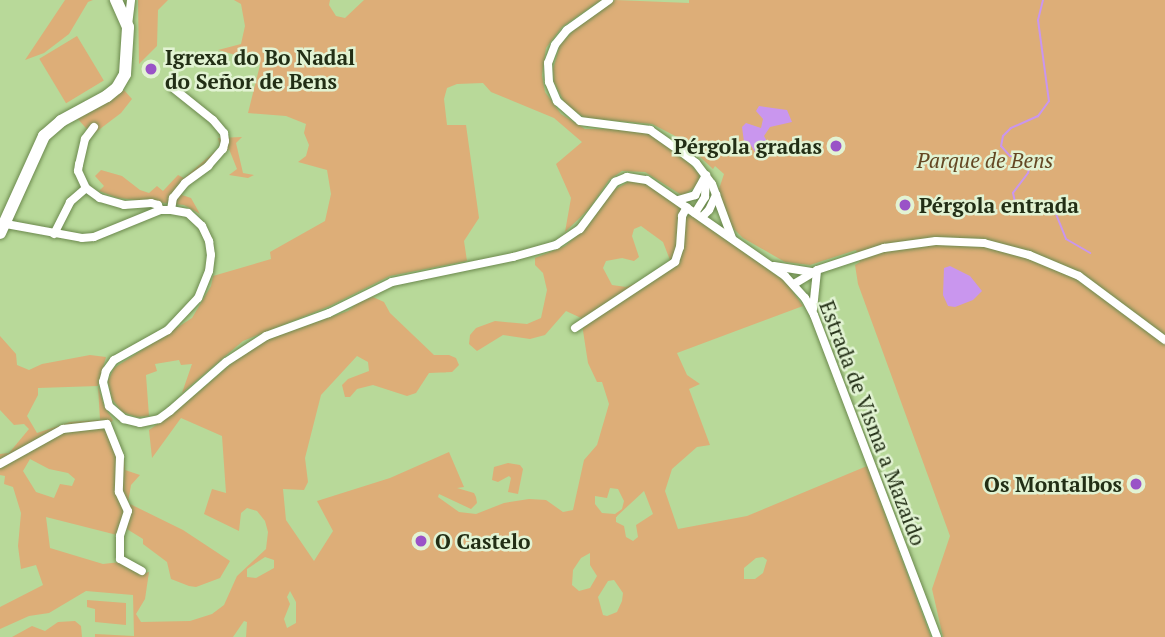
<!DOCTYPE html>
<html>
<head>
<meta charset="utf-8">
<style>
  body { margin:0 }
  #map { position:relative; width:1165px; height:637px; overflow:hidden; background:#b8d999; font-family:"PT Serif",serif }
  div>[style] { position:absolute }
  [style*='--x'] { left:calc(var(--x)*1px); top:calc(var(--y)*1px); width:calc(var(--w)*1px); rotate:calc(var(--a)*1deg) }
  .green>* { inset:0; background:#ddae78; transform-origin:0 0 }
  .water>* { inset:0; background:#c996ee }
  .stream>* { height:2px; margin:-1px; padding:0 1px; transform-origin:1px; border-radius:1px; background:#c996ee }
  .roads { filter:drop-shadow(0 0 2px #6b894d) drop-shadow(0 0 2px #6b894d) }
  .street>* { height:8px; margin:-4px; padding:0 4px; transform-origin:4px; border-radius:4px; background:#fff }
  .secondary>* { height:12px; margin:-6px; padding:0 6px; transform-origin:6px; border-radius:6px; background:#fff }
  .dots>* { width:19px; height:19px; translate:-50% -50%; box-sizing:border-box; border:4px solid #e2f3d3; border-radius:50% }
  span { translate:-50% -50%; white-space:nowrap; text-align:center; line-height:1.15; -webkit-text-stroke:5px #e2f3d3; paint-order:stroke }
  .poi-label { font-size:21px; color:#222e15; font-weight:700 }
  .left { translate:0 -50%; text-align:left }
  .right { translate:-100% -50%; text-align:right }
  .park-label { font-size:21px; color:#644723; font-style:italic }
  .street-label { font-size:21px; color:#222e15 }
</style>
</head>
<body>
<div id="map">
  <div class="green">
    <i style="clip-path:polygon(65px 0,93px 0,88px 2px,69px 34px,44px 53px,25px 60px)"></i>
    <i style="clip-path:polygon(138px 0,168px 0,158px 10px,157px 46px,139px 64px)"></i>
    <i style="clip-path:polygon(234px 0,330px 0,329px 5px,336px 16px,345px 18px,364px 0,601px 0,562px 27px,546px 48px,542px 75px,545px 92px,561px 114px,585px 129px,628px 129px,650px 134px,690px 164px,699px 174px,700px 183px,683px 196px,645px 172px,622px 171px,609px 180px,589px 209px,565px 232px,571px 198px,556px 164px,582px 142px,554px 118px,491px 92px,483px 83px,457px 84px,447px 88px,444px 99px,447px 125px,466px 125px,479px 218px,464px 241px,467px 261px,390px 276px,330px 306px,243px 341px,182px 393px,192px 364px,181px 365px,179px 360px,155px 364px,157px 371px,146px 375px,149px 416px,137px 417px,122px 412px,112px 399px,108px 381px,114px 368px,192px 318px,211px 286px,213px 276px,271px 259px,270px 252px,325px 221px,331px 194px,327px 170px,298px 162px,306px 156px,309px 145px,304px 133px,306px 124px,286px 116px,248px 113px,260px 65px,257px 61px,218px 50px,241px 44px,245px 26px,241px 4px)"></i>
    <i style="clip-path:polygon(615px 0,689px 3px,689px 0,1165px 0,1165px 637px,943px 637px,932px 589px,950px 536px,858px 284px,855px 265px,860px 262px,856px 250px,810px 265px,785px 262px,743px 238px,733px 228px,727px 218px,719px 189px,724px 174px,715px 166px,713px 169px,681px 139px,652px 124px,585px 118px,565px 104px,554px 82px,553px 69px,560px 45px,575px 29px)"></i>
    <i style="left:77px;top:36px;width:52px;height:44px;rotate:59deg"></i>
    <i style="clip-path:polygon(124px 90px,132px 99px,121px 113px,92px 135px,77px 118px)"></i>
    <i style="clip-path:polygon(242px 137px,236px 143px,243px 173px,254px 175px,248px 178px,229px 175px,237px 169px,229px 149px,181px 191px,182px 195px,191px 198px,200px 214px,184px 205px,118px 198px,99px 191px,104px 186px,95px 176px,101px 170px,122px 176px,140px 190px,149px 193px,157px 186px,163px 191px,178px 175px,184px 178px,220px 147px,218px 138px)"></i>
    <i style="clip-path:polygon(evenodd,630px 181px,645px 183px,762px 265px,786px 282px,803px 306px,677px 353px,687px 375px,700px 384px,689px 389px,710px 445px,697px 447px,672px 469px,665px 491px,678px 529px,747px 516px,867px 466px,931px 637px,246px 637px,247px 622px,244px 621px,233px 637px,95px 637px,95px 634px,134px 636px,133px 595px,86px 591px,49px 613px,29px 616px,0 629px,0 607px,43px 585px,36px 565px,21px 569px,18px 546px,21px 513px,13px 487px,4px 484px,5px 476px,0 475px,0 454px,9px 453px,29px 429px,24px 424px,14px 425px,0 410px,0 336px,16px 354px,17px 365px,29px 370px,42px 364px,90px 355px,106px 357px,98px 386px,104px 406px,113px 420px,109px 425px,124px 458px,125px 470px,140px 475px,131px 485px,128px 503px,183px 530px,230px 561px,220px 578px,196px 587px,189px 586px,171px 579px,167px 562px,143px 544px,143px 539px,122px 526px,117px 535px,46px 517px,50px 548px,103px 564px,120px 562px,142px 574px,149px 572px,145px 599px,136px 614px,141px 622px,190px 621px,212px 614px,224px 605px,237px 576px,266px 549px,268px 532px,265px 521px,257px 511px,247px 508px,241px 513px,239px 531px,204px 514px,212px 489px,226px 493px,222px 436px,181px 418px,152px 458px,149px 430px,175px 412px,245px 352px,265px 340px,348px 311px,357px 303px,373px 297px,384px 302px,390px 313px,434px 355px,449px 355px,456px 358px,459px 365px,452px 372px,429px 373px,416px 393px,407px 396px,373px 385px,357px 389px,350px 397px,345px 397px,342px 385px,348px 379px,369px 371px,368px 362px,357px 356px,321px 395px,305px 458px,308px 482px,304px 490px,283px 489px,286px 520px,314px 561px,333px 531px,317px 501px,390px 478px,449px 452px,464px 487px,457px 488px,474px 493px,476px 497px,477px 503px,471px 509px,439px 494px,438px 497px,459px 512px,476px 514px,504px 503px,529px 499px,546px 500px,563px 512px,573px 510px,584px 460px,597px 445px,609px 404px,602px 382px,597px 382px,588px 363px,581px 318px,566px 311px,545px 335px,530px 339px,503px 335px,477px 351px,469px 344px,470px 335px,476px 328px,495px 321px,527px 324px,541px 318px,547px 290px,543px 273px,535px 265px,535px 258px,565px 246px,588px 226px,612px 191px,630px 181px,641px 226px,663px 242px,670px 260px,656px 275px,626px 287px,612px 285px,603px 268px,606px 261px,622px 258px,634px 261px,639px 257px,632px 236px,634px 229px,641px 226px,630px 181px,98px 386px,100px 420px,70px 422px,37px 433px,27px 416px,38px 395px,38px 388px,98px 386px,630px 181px,30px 459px,49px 469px,68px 473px,75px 479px,72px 486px,60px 484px,54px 498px,36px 492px,23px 471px,30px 459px,630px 181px,610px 488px,618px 489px,624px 501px,622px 509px,615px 514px,602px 513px,595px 504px,595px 496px,607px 498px,610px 488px,630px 181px,644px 491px,653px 514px,636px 525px,638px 537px,633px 541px,626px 537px,624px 526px,616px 522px,616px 517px,644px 491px,630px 181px,590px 553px,590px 565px,597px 576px,590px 588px,579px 591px,572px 585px,573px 570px,581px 558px,590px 553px,630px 181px,265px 557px,274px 560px,274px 568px,256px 578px,247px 577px,247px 569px,265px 557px,630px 181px,763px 557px,767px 560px,763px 573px,755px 579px,744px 579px,744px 568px,756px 558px,763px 557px,630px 181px,614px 580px,623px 593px,622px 601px,617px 612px,607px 616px,603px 615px,598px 597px,608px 581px,614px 580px,630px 181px,290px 591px,296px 602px,296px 623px,287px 628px,284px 619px,290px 604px,287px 597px,290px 591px)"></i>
    <i style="clip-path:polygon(508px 463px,520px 465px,523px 469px,518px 494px,508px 492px,511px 478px,509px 476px,498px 482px,492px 480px,494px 467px)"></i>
    <i style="clip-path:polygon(87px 600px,126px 603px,126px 625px,95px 622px,95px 609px,87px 607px)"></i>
    <i style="clip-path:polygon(75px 621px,81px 626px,82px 637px,12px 637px,32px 626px,45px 631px,58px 622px)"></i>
  </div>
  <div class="water">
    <i style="clip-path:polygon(759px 106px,787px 110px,792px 122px,770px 127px,764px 136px,769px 145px,755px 152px,750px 144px,744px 142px,742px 127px,746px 123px,761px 128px,763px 119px,756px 111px)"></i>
    <i style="clip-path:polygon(950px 266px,970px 276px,982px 291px,973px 300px,955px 307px,948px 306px,943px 295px,944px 268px)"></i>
  </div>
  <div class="stream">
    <i style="--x:1043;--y:0;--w:21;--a:104"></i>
    <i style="--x:1038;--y:20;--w:82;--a:82.3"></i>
    <i style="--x:1049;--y:101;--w:19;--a:126"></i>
    <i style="--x:1038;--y:116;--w:30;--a:156"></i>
    <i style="--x:1011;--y:128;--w:11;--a:135"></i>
    <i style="--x:1003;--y:136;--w:10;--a:101"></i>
    <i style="--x:1001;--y:146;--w:13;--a:48"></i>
    <i style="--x:1010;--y:156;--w:15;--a:4"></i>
    <i style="--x:1025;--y:157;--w:9;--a:58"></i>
    <i style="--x:1030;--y:165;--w:8;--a:104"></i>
    <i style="--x:1028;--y:173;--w:25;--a:127"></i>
    <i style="--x:1013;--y:193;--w:17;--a:77"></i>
    <i style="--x:1017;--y:210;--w:9;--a:27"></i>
    <i style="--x:1025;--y:214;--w:25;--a:-11"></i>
    <i style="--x:1050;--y:209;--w:8;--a:40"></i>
    <i style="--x:1056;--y:214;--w:27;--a:68"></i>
    <i style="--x:1066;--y:239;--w:28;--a:30"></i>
  </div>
  <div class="roads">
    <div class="street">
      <i style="--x:609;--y:0;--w:52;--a:144.5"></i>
      <i style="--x:567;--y:30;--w:19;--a:129"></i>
      <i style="--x:555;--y:45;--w:19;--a:111"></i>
      <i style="--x:548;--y:63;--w:19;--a:87"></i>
      <i style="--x:549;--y:82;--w:21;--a:67"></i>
      <i style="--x:557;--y:101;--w:30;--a:41"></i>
      <i style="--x:580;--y:121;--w:71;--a:7.3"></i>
      <i style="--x:650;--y:130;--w:37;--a:35"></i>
      <i style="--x:680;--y:151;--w:20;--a:37"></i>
      <i style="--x:696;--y:163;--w:26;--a:53"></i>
      <i style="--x:712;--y:184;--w:58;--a:69.7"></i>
      <i style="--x:128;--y:25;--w:25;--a:-83"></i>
      <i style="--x:94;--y:127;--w:15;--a:127"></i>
      <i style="--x:85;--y:139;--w:26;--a:103"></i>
      <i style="--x:79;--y:164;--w:7;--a:98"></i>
      <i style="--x:78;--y:171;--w:19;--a:65"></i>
      <i style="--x:86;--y:188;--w:17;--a:36"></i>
      <i style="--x:100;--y:198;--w:25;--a:16"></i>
      <i style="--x:124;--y:205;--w:27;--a:-4"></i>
      <i style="--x:151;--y:203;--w:7;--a:16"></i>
      <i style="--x:158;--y:205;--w:5;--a:68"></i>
      <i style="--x:678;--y:200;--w:18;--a:-16"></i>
      <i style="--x:695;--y:195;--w:23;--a:-61"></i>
      <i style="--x:171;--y:210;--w:12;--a:-81"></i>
      <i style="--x:173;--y:198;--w:19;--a:-51"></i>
      <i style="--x:185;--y:183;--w:29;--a:-36"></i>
      <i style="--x:208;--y:166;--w:23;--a:-49"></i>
      <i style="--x:223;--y:149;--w:8;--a:-76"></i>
      <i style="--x:225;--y:141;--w:8;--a:-97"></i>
      <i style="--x:224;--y:133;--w:17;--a:-130"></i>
      <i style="--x:213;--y:120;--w:51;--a:-141.3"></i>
      <i style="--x:695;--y:213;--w:19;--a:-58"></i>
      <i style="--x:705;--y:197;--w:19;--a:-87"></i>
      <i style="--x:702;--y:217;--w:10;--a:-45"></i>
      <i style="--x:709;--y:210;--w:17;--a:-65"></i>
      <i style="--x:6;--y:224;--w:77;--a:10.4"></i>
      <i style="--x:82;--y:238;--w:12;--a:-5"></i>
      <i style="--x:94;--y:237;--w:71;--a:-22.2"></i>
      <i style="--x:160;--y:210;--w:11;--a:0"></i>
      <i style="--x:171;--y:210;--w:17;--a:10"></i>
      <i style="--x:188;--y:213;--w:19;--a:43"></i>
      <i style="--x:202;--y:226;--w:17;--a:65"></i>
      <i style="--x:209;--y:241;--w:14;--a:82"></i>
      <i style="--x:211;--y:255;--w:16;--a:97"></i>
      <i style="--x:209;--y:271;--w:29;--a:112"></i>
      <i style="--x:198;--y:298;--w:44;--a:133.2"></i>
      <i style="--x:168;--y:330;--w:62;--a:150.9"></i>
      <i style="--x:114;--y:360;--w:14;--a:126"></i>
      <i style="--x:106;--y:371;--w:11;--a:105"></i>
      <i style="--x:103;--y:382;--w:25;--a:76"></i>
      <i style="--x:109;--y:406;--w:20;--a:41"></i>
      <i style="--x:124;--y:419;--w:16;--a:14"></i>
      <i style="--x:140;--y:423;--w:19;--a:-12"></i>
      <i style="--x:159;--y:419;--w:14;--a:-36"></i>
      <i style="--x:170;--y:411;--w:74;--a:-41.2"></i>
      <i style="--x:226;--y:362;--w:48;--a:-33"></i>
      <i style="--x:266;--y:336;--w:67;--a:-20.1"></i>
      <i style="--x:329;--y:313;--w:70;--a:-26.2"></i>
      <i style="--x:392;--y:282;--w:124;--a:-11.7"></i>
      <i style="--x:513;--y:257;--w:45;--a:-15.6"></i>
      <i style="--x:556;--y:245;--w:29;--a:-34"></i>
      <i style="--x:580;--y:229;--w:59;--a:-53.3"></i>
      <i style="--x:615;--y:182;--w:13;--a:-23"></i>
      <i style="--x:627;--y:177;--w:20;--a:9"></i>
      <i style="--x:647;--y:180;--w:168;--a:34.8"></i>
      <i style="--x:785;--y:276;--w:30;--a:48"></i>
      <i style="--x:805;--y:298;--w:19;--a:62"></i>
      <i style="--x:814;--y:315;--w:345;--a:69.1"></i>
      <i style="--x:54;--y:234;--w:36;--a:-63"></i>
      <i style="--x:70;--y:202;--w:21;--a:-41"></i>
      <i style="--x:774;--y:266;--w:38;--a:9"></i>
      <i style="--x:794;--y:284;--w:27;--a:-31"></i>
      <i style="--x:817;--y:270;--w:71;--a:-18.2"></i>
      <i style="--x:884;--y:248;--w:52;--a:-7.7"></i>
      <i style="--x:936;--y:241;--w:48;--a:2.4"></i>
      <i style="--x:984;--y:243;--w:47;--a:14.9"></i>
      <i style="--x:1029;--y:255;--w:54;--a:22.8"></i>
      <i style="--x:1079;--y:276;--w:107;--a:36.7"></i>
      <i style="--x:813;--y:309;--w:39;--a:-84"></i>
      <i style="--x:575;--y:328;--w:120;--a:-33.4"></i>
      <i style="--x:675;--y:262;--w:16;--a:-72"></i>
      <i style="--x:680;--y:247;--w:31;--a:-86"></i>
      <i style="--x:682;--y:216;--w:10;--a:-61"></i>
      <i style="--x:0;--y:464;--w:72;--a:-29.1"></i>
      <i style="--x:63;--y:429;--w:44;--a:-6.5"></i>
      <i style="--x:107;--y:424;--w:35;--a:68"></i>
      <i style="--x:120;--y:457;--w:35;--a:92"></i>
      <i style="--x:119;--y:492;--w:21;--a:65"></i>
      <i style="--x:128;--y:511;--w:26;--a:108"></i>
      <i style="--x:120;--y:536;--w:23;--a:90"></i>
      <i style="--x:120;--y:559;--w:25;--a:29"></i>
    </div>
    <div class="secondary">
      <i style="--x:0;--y:233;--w:107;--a:-65.6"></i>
      <i style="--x:44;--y:136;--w:23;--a:-41"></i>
      <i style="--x:61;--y:121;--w:52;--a:-28.5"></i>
      <i style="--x:107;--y:96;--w:13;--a:-39"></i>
      <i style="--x:117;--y:88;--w:16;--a:-60"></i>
      <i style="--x:125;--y:74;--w:47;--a:-86.3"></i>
      <i style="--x:128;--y:27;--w:30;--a:-114"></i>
    </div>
  </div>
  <div class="dots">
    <i style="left:151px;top:69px;background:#9a53c7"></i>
    <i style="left:836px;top:146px;background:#9a53c7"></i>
    <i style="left:905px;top:205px;background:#9a53c7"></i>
    <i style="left:1136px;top:484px;background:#9a53c7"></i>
    <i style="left:421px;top:541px;background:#9a53c7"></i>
  </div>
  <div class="poi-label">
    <span class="left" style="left:165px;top:69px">Igrexa do Bo Nadal<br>do Señor de Bens</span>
    <span class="right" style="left:822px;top:146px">Pérgola gradas</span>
    <span class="left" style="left:919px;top:205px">Pérgola entrada</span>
    <span class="right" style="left:1122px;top:484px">Os Montalbos</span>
    <span class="left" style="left:435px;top:541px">O Castelo</span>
  </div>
  <div class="park-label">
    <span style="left:985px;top:160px">Parque de Bens</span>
  </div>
  <div class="street-label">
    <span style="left:873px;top:423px;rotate:69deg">Estrada de Visma a Mazaído</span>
  </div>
</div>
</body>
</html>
